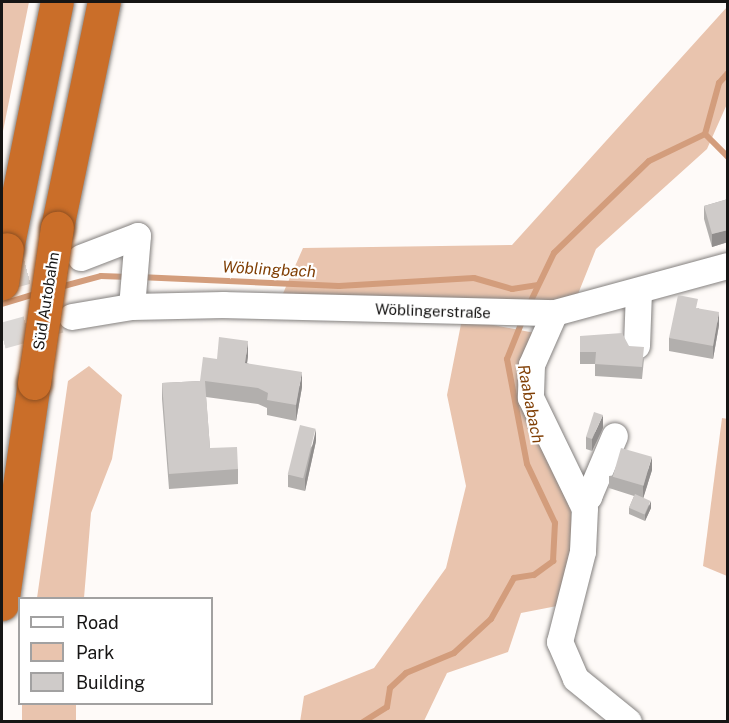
<!DOCTYPE html>
<html>
<head>
<meta charset="utf-8">
<style>
  body { margin:0 }
  #map { position:relative; width:729px; height:723px; overflow:hidden; background:#fefaf8; font-family:"Public Sans",sans-serif }
  div>[style] { position:absolute }
  [style*='--x'] { left:calc(var(--x)*1px); top:calc(var(--y)*1px); width:calc(var(--w)*1px); rotate:calc(var(--a)*1deg) }
  .green>* { inset:0; background:#e9c4ae; transform-origin:0 0 }
  .stream>* { height:6px; margin:-3px; padding:0 3px; transform-origin:3px; border-radius:3px; background:#d39d7c }
  .minor-tunnel>* { height:26px; margin-top:-13px; transform-origin:0; background:repeating-linear-gradient(90deg,#dbd8d6 0 26px,transparent 0 39px) }
  .roads { filter:drop-shadow(0 0 2px #84817f) drop-shadow(0 0 2px #84817f) }
  .minor>* { height:26px; margin:-13px; padding:0 13px; transform-origin:13px; border-radius:13px; background:#fff }
  .highway>* { height:33px; margin:-16.5px; padding:0 16.5px; transform-origin:16.5px; border-radius:16.5px; background:#ca6e29 }
  .bridges { filter:drop-shadow(0 0 2px #8b4f22) drop-shadow(0 0 2px #8b4f22) }
  .highway-bridge>* { height:33px; margin:-16.5px; padding:0 16.5px; transform-origin:16.5px; border-radius:16.5px; background:#ca6e29 }
  .wall>* { inset:0; background:#b2afad }
  .shaded-wall>* { inset:0; background:#918e8d }
  .building>* { inset:0; background:#cfcbc9; transform-origin:0 0 }
  span { translate:-50% -50%; white-space:nowrap; text-align:center; line-height:1.15; -webkit-text-stroke:4.5px #fff; paint-order:stroke }
  .street-label { font-size:15px; color:#161514 }
  .water-label { font-size:16px; color:#803f05; font-style:italic }
  .frame { position:absolute; inset:0; border:3px solid #161514; pointer-events:none }
  .legend { position:absolute; left:18px; top:597px; width:195px; height:108px; box-sizing:border-box; background:#fff; border:2px solid #a2a1a1; margin:0; padding:8px 10px; list-style:none; font-size:18px; color:#161514 }
  .legend li { display:flex; align-items:center; gap:12px; height:30px }
  .legend b { width:30px; border:2px solid #a2a1a1 }
</style>
</head>
<body>
<div id="map">
  <div class="green">
    <i style="clip-path:polygon(2px 2px,29px 2px,2px 136px)"></i>
    <i style="clip-path:polygon(727px 7px,727px 104px,707px 149px,596px 249px,576px 299px,549px 306px,281px 298px,303px 248px,512px 245px)"></i>
    <i style="clip-path:polygon(462px 319px,535px 333px,518px 366px,518px 400px,569px 494px,574px 544px,557px 606px,521px 613px,508px 652px,447px 673px,424px 721px,300px 722px,304px 696px,374px 668px,446px 568px,466px 486px,447px 395px)"></i>
    <i style="clip-path:polygon(89px 366px,122px 395px,112px 459px,91px 513px,84px 598px,37px 598px,68px 381px)"></i>
    <i style="clip-path:polygon(722px 418px,728px 419px,727px 576px,703px 566px)"></i>
    <i style="left:22px;top:704px;width:54px;height:17px"></i>
  </div>
  <div class="stream">
    <i style="--x:705;--y:134;--w:33;--a:45"></i>
    <i style="--x:139;--y:277;--w:200;--a:2.6"></i>
    <i style="--x:339;--y:286;--w:135;--a:-3.4"></i>
    <i style="--x:474;--y:278;--w:40;--a:16"></i>
    <i style="--x:512;--y:289;--w:25;--a:-9"></i>
    <i style="--x:60;--y:287;--w:42;--a:-15"></i>
    <i style="--x:101;--y:276;--w:28;--a:2"></i>
    <i style="--x:2;--y:304;--w:34;--a:-17"></i>
    <i style="--x:528;--y:307;--w:60;--a:-64.3"></i>
    <i style="--x:554;--y:253;--w:132;--a:-44.1"></i>
    <i style="--x:649;--y:161;--w:62;--a:-25.7"></i>
    <i style="--x:705;--y:134;--w:53;--a:-74.6"></i>
    <i style="--x:719;--y:83;--w:13;--a:-48"></i>
    <i style="--x:363;--y:722;--w:28;--a:-32"></i>
    <i style="--x:387;--y:707;--w:19;--a:-81"></i>
    <i style="--x:390;--y:688;--w:22;--a:-43"></i>
    <i style="--x:406;--y:673;--w:52;--a:-22.6"></i>
    <i style="--x:454;--y:653;--w:50;--a:-42.6"></i>
    <i style="--x:491;--y:619;--w:47;--a:-60.7"></i>
    <i style="--x:514;--y:578;--w:20;--a:-9"></i>
    <i style="--x:534;--y:575;--w:24;--a:-36"></i>
    <i style="--x:553;--y:561;--w:38;--a:-87"></i>
    <i style="--x:555;--y:523;--w:65;--a:-115.4"></i>
    <i style="--x:527;--y:464;--w:107;--a:-100.8"></i>
    <i style="--x:507;--y:359;--w:43;--a:-68.2"></i>
  </div>
  <div class="minor-tunnel">
    <i style="--x:2;--y:278;--w:66;--a:-14.9"></i>
    <i style="--x:2;--y:336;--w:60;--a:-15.4"></i>
  </div>
  <div class="roads">
    <div class="minor">
      <i style="--x:81;--y:258;--w:61;--a:-21.1"></i>
      <i style="--x:138;--y:236;--w:71;--a:94.8"></i>
      <i style="--x:555;--y:313;--w:57;--a:113.9"></i>
      <i style="--x:532;--y:365;--w:33;--a:92"></i>
      <i style="--x:531;--y:398;--w:123;--a:64.1"></i>
      <i style="--x:585;--y:509;--w:43;--a:92.7"></i>
      <i style="--x:583;--y:552;--w:93;--a:104.3"></i>
      <i style="--x:560;--y:642;--w:40;--a:66.6"></i>
      <i style="--x:576;--y:679;--w:68;--a:39.1"></i>
      <i style="--x:72;--y:317;--w:61;--a:-9.5"></i>
      <i style="--x:132;--y:307;--w:92;--a:-1.2"></i>
      <i style="--x:224;--y:305;--w:331;--a:1.4"></i>
      <i style="--x:555;--y:313;--w:179;--a:-15.2"></i>
      <i style="--x:637;--y:346;--w:54;--a:-87.9"></i>
      <i style="--x:581;--y:500;--w:9;--a:-21"></i>
      <i style="--x:589;--y:497;--w:66;--a:-66.9"></i>
    </div>
    <div class="highway">
      <i style="--x:57;--y:228;--w:231;--a:-78.3"></i>
      <i style="--x:7;--y:249;--w:252;--a:-78.6"></i>
      <i style="--x:2;--y:604;--w:223;--a:-81.8"></i>
    </div>
  </div>
  <div class="bridges">
    <div class="highway-bridge">
      <i style="--x:2;--y:283;--w:34;--a:-82"></i>
      <i style="--x:34;--y:383;--w:157;--a:-81.6"></i>
    </div>
  </div>
  <div class="wall">
    <i style="clip-path:polygon(728px 199px,728px 242px,712px 247px,704px 219px,704px 206px)"></i>
    <i style="clip-path:polygon(698px 308px,719px 325px,713px 359px,669px 351px,669px 338px)"></i>
    <i style="clip-path:polygon(580px 336px,629px 346px,644px 359px,642px 379px,595px 376px,595px 364px,580px 364px)"></i>
    <i style="clip-path:polygon(248px 356px,247px 363px,302px 387px,296px 421px,267px 415px,267px 408px,258px 404px,206px 397px,210px 448px,238px 469px,238px 484px,169px 489px,162px 399px,162px 383px,200px 381px,217px 359px)"></i>
    <i style="clip-path:polygon(603px 428px,592px 451px,586px 449px,586px 437px)"></i>
    <i style="clip-path:polygon(316px 441px,305px 491px,288px 487px,288px 475px)"></i>
    <i style="clip-path:polygon(652px 470px,643px 498px,651px 508px,645px 521px,629px 514px,629px 508px,634px 496px,609px 488px,609px 476px)"></i>
  </div>
  <div class="shaded-wall">
    <i style="clip-path:polygon(728px 230px,728px 242px,712px 247px,712px 234px)"></i>
    <i style="clip-path:polygon(719px 312px,719px 325px,713px 359px,713px 346px)"></i>
    <i style="clip-path:polygon(248px 341px,248px 356px,245px 378px,245px 363px)"></i>
    <i style="clip-path:polygon(302px 372px,302px 387px,296px 421px,296px 405px)"></i>
    <i style="clip-path:polygon(603px 415px,603px 428px,592px 451px,592px 439px)"></i>
    <i style="clip-path:polygon(316px 429px,316px 441px,305px 491px,305px 479px)"></i>
    <i style="clip-path:polygon(652px 457px,652px 470px,643px 499px,643px 486px)"></i>
    <i style="clip-path:polygon(651px 501px,651px 508px,645px 521px,645px 515px)"></i>
  </div>
  <div class="building">
    <i style="clip-path:polygon(728px 199px,728px 230px,712px 234px,704px 206px)"></i>
    <i style="clip-path:polygon(678px 295px,698px 299px,696px 308px,719px 312px,713px 346px,669px 338px)"></i>
    <i style="clip-path:polygon(622px 333px,629px 346px,644px 347px,642px 367px,595px 364px,596px 352px,580px 352px,580px 336px)"></i>
    <i style="clip-path:polygon(219px 337px,248px 341px,245px 363px,302px 372px,296px 405px,267px 400px,268px 393px,258px 388px,205px 381px,210px 448px,237px 447px,238px 469px,169px 474px,162px 383px,200px 381px,203px 357px,217px 359px)"></i>
    <i style="clip-path:polygon(594px 412px,603px 415px,592px 439px,586px 437px)"></i>
    <i style="left:300px;top:425px;width:16px;height:51px;rotate:14deg"></i>
    <i style="left:621px;top:448px;width:32px;height:30px;rotate:16deg"></i>
    <i style="left:635px;top:494px;width:17px;height:15px;rotate:24deg"></i>
  </div>
  <div class="street-label">
    <span style="left:46px;top:301px;rotate:-81deg">Süd Autobahn</span>
    <span style="left:433px;top:311px;rotate:2deg">Wöblingerstraße</span>
  </div>
  <div class="water-label">
    <span style="left:269px;top:270px;rotate:3deg">Wöblingbach</span>
    <span style="left:530px;top:404px;rotate:79deg">Raababach</span>
  </div>
  <div class="frame"></div>
  <ul class="legend">
  <li><b style="height:8px;background:#fff"></b>Road</li>
  <li><b style="height:16px;background:#e9c4ae"></b>Park</li>
  <li><b style="height:16px;background:#cfcbc9"></b>Building</li>
  </ul>
</div>
</body>
</html>
